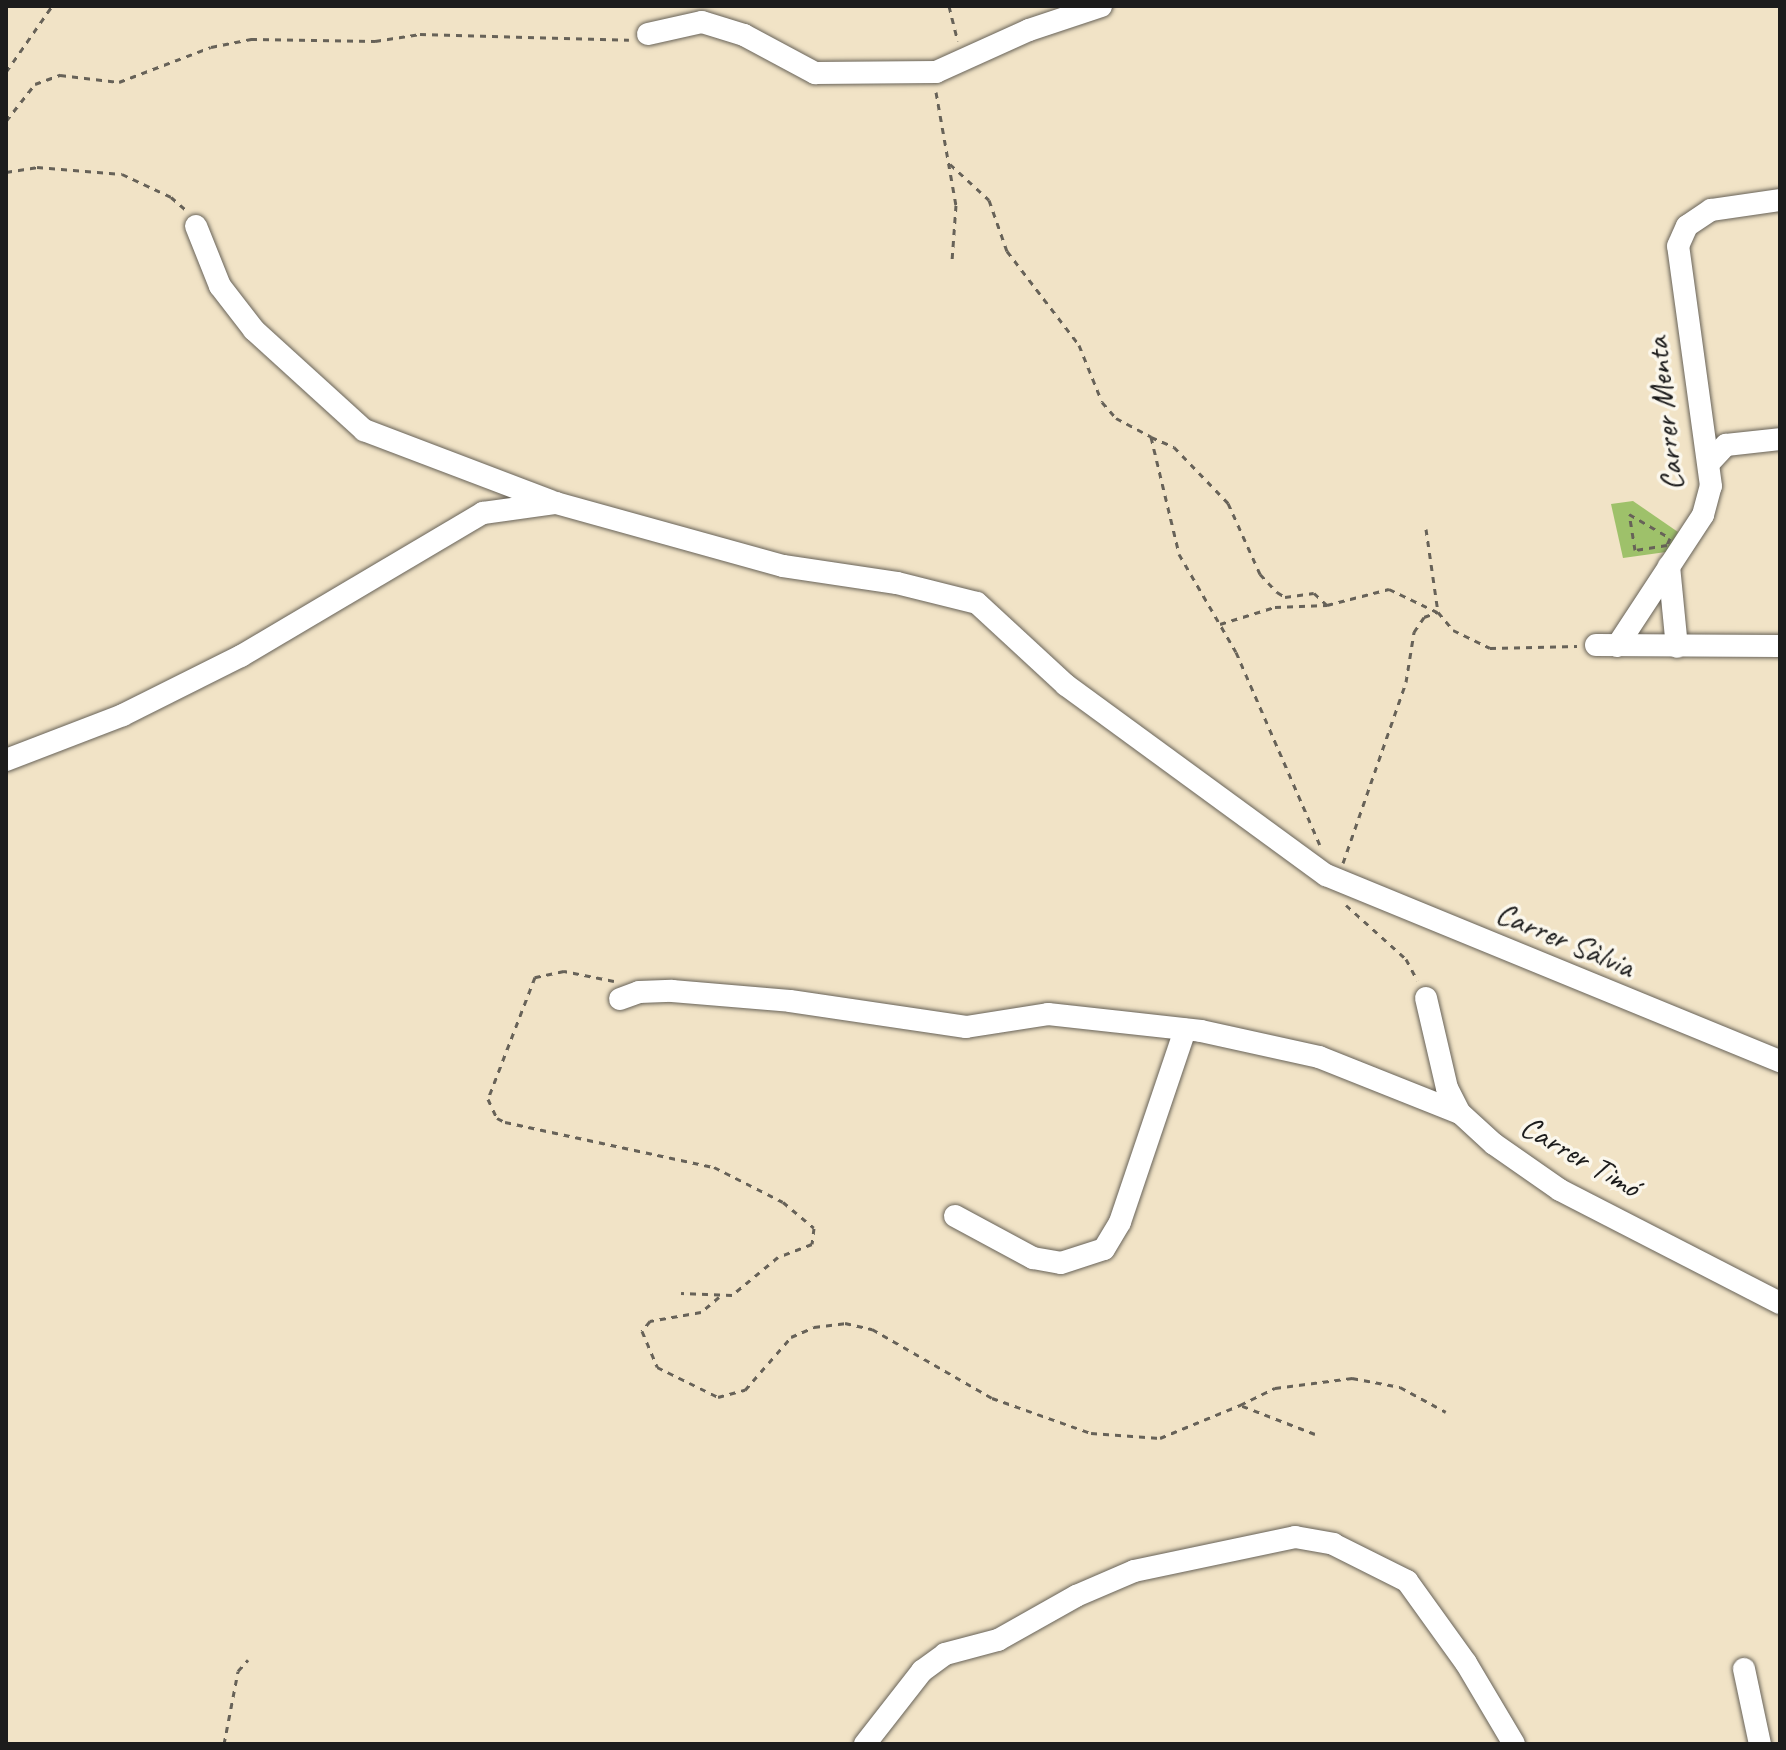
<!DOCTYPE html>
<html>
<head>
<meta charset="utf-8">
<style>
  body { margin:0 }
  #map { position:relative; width:1786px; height:1750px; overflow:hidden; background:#f1e3c6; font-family:Caveat,sans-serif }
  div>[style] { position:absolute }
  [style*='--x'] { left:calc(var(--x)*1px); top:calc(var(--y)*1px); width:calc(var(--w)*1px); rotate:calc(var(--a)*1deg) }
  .green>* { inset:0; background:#9ec16a }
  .path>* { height:3px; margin-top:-1.5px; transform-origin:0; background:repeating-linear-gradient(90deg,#676258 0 6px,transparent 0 12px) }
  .roads { filter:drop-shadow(0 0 2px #676258) drop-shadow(0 0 2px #676258) }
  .minor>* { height:22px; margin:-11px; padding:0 11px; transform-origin:11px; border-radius:11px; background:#fff }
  span { translate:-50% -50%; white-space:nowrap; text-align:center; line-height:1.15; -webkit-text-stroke:7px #fbf7ec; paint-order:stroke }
  .street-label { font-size:32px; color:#1c1c1c }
  .frame { position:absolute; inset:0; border:8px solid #1c1c1c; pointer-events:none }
</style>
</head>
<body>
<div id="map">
  <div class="green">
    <i style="clip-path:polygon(1633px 501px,1678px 532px,1666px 552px,1623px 558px,1611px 504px)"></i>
  </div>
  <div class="path">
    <i style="--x:949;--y:6;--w:36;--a:76"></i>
    <i style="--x:6;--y:72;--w:80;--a:-55.1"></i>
    <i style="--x:936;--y:92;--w:115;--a:80"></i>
    <i style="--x:956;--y:205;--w:56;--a:94.1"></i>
    <i style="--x:6;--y:121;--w:47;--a:-51.9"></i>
    <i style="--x:35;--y:84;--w:27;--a:-20"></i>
    <i style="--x:60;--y:75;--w:59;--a:6.8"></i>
    <i style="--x:119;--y:82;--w:98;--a:-20.8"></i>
    <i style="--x:211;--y:47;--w:41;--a:-11.3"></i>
    <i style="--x:251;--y:39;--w:124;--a:0.9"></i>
    <i style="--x:375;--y:41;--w:46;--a:-8.8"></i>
    <i style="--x:420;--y:34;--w:209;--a:1.6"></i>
    <i style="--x:950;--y:164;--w:53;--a:42.7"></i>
    <i style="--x:989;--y:200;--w:54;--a:70.6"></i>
    <i style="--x:1007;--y:251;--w:118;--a:52.5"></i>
    <i style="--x:1079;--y:345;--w:61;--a:68"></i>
    <i style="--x:1102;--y:402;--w:21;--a:49"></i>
    <i style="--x:1116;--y:418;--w:40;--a:28"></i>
    <i style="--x:1151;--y:437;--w:120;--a:76.5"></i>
    <i style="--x:1179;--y:554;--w:113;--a:59.8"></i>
    <i style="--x:1236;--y:652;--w:210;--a:66.5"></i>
    <i style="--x:6;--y:172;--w:31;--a:-9"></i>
    <i style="--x:37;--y:167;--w:85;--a:4.7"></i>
    <i style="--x:122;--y:174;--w:54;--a:25.1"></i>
    <i style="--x:171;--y:197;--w:20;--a:41"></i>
    <i style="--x:1151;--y:437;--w:25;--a:23"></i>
    <i style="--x:1174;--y:447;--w:78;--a:46"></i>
    <i style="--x:1228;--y:503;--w:78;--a:65.7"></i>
    <i style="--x:1260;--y:574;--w:25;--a:47"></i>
    <i style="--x:1277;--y:592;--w:9;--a:32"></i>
    <i style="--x:1285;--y:597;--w:29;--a:-8"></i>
    <i style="--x:1314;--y:593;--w:18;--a:43"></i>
    <i style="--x:1629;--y:514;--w:48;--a:30.3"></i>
    <i style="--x:1670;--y:538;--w:8;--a:113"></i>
    <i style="--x:1667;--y:545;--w:32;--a:171"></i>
    <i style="--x:1635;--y:550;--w:36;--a:-99"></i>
    <i style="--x:1426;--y:529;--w:84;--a:81.8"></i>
    <i style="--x:1438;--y:612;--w:23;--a:50"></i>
    <i style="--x:1453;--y:630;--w:41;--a:25.9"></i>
    <i style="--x:1490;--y:648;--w:87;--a:-1.3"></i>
    <i style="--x:1220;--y:624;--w:58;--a:-17.2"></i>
    <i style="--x:1275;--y:607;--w:52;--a:-2.2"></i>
    <i style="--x:1327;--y:605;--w:64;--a:-14.5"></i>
    <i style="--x:1389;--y:589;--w:53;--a:25.6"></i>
    <i style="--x:1343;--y:863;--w:192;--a:-70.8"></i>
    <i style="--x:1406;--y:682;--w:51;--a:-80.9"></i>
    <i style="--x:1414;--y:632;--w:18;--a:-56"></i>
    <i style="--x:1424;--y:617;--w:15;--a:-20"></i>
    <i style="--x:1346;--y:905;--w:81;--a:42"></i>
    <i style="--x:1406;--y:959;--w:24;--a:62"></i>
    <i style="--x:614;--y:981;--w:51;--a:-168.7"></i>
    <i style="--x:564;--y:971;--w:30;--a:168"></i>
    <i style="--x:535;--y:977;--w:131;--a:111.1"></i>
    <i style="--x:488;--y:1099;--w:21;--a:65"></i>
    <i style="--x:497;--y:1118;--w:9;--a:27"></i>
    <i style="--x:505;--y:1122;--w:214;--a:12.2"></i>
    <i style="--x:714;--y:1167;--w:77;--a:26.9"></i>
    <i style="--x:783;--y:1202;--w:40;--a:40"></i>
    <i style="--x:814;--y:1228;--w:16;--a:97"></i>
    <i style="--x:812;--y:1244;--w:36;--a:159"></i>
    <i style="--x:778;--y:1257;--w:60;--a:140.4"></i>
    <i style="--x:732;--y:1295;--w:51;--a:-177.8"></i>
    <i style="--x:719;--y:1297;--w:23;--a:140"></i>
    <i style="--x:701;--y:1312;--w:52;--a:170"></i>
    <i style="--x:650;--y:1321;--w:13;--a:129"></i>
    <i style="--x:642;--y:1331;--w:39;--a:67"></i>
    <i style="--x:657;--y:1367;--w:68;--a:26.2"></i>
    <i style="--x:718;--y:1397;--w:28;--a:-15"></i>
    <i style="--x:745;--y:1390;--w:70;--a:-49"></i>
    <i style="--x:791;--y:1337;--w:25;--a:-23"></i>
    <i style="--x:814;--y:1327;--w:31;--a:-7"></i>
    <i style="--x:845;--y:1323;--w:28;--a:13"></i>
    <i style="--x:872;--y:1329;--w:138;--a:29.9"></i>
    <i style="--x:992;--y:1398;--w:105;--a:19.5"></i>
    <i style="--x:1091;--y:1433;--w:69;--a:4.1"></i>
    <i style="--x:1160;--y:1438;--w:87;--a:-22.4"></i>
    <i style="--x:1315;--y:1434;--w:80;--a:-158.9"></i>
    <i style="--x:1240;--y:1405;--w:39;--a:-26"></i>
    <i style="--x:1275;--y:1388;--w:78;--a:-7.4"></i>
    <i style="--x:1352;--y:1378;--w:49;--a:10.6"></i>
    <i style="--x:1400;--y:1387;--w:52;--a:28.5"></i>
    <i style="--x:224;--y:1744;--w:74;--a:-79.1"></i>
    <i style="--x:238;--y:1671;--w:15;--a:-48"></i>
  </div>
  <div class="roads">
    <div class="minor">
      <i style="--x:648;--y:34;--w:55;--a:-12.5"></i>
      <i style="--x:702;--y:22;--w:44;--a:17.2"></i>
      <i style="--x:744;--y:35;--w:81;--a:28.2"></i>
      <i style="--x:815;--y:73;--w:121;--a:-0.5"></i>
      <i style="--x:936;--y:72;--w:102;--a:-24.3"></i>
      <i style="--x:1029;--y:30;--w:76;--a:-18.4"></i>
      <i style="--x:196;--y:226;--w:65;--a:68.2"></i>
      <i style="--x:220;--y:286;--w:56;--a:52.3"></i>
      <i style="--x:254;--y:330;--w:149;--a:42.3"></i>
      <i style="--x:364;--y:430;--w:200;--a:20.8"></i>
      <i style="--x:1709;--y:463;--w:25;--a:-47"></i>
      <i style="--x:1726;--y:445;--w:54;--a:-6.3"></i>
      <i style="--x:1669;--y:566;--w:81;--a:84.4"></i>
      <i style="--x:1596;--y:645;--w:184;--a:0.3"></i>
      <i style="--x:1617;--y:646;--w:157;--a:-56.7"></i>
      <i style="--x:1703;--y:515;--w:30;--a:-75"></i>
      <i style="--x:1711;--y:486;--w:242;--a:-97.8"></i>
      <i style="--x:1678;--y:246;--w:22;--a:-66"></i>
      <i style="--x:1687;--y:226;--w:29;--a:-34"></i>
      <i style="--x:1711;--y:210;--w:70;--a:-8.2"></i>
      <i style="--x:6;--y:760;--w:125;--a:-21"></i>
      <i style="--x:123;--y:715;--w:132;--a:-26.6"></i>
      <i style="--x:241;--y:656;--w:281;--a:-30.6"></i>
      <i style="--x:483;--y:513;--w:74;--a:-7.8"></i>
      <i style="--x:556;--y:503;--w:236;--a:15.5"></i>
      <i style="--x:783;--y:566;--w:115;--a:8.5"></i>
      <i style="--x:897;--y:583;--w:82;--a:14"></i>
      <i style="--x:977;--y:603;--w:121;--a:42.7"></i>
      <i style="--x:1066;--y:685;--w:322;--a:36.2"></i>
      <i style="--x:1326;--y:875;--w:491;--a:22.3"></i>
      <i style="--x:1426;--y:998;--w:92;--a:76.9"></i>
      <i style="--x:1447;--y:1088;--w:28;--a:63"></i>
      <i style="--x:1460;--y:1113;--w:46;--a:42.4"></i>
      <i style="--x:1494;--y:1144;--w:80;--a:34.9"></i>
      <i style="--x:1560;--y:1190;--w:247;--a:27.2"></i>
      <i style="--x:620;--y:999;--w:20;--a:-20"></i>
      <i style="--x:639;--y:992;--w:33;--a:-2"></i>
      <i style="--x:672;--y:991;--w:118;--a:4.8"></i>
      <i style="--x:790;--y:1001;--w:178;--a:8.4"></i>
      <i style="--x:966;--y:1027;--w:83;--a:-9"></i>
      <i style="--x:1048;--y:1014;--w:154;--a:6.3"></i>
      <i style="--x:1201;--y:1031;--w:121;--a:12.4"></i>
      <i style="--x:1319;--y:1057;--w:152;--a:21.7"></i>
      <i style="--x:955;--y:1216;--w:89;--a:28.3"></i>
      <i style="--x:1033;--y:1258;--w:28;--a:10"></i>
      <i style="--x:1061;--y:1263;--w:45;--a:-18"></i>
      <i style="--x:1104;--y:1249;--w:31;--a:-59"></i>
      <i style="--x:1120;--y:1222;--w:203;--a:-71.3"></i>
      <i style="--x:1744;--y:1669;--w:77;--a:78"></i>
      <i style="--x:865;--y:1744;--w:93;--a:-52"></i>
      <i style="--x:922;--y:1671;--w:29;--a:-36"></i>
      <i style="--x:945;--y:1654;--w:55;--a:-14.8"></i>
      <i style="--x:998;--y:1640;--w:90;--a:-29.4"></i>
      <i style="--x:1076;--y:1596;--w:63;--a:-23.3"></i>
      <i style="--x:1134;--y:1571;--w:165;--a:-11.9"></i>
      <i style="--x:1295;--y:1537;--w:39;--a:10"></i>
      <i style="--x:1333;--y:1544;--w:83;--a:26.6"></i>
      <i style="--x:1407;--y:1581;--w:101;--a:54.3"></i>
      <i style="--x:1466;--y:1663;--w:94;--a:59.3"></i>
    </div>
  </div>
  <div class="street-label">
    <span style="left:1665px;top:414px;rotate:-96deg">Carrer Menta</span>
    <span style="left:1565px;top:940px;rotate:23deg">Carrer Sàlvia</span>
    <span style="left:1580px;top:1157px;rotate:30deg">Carrer Timó</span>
  </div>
  <div class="frame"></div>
</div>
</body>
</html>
